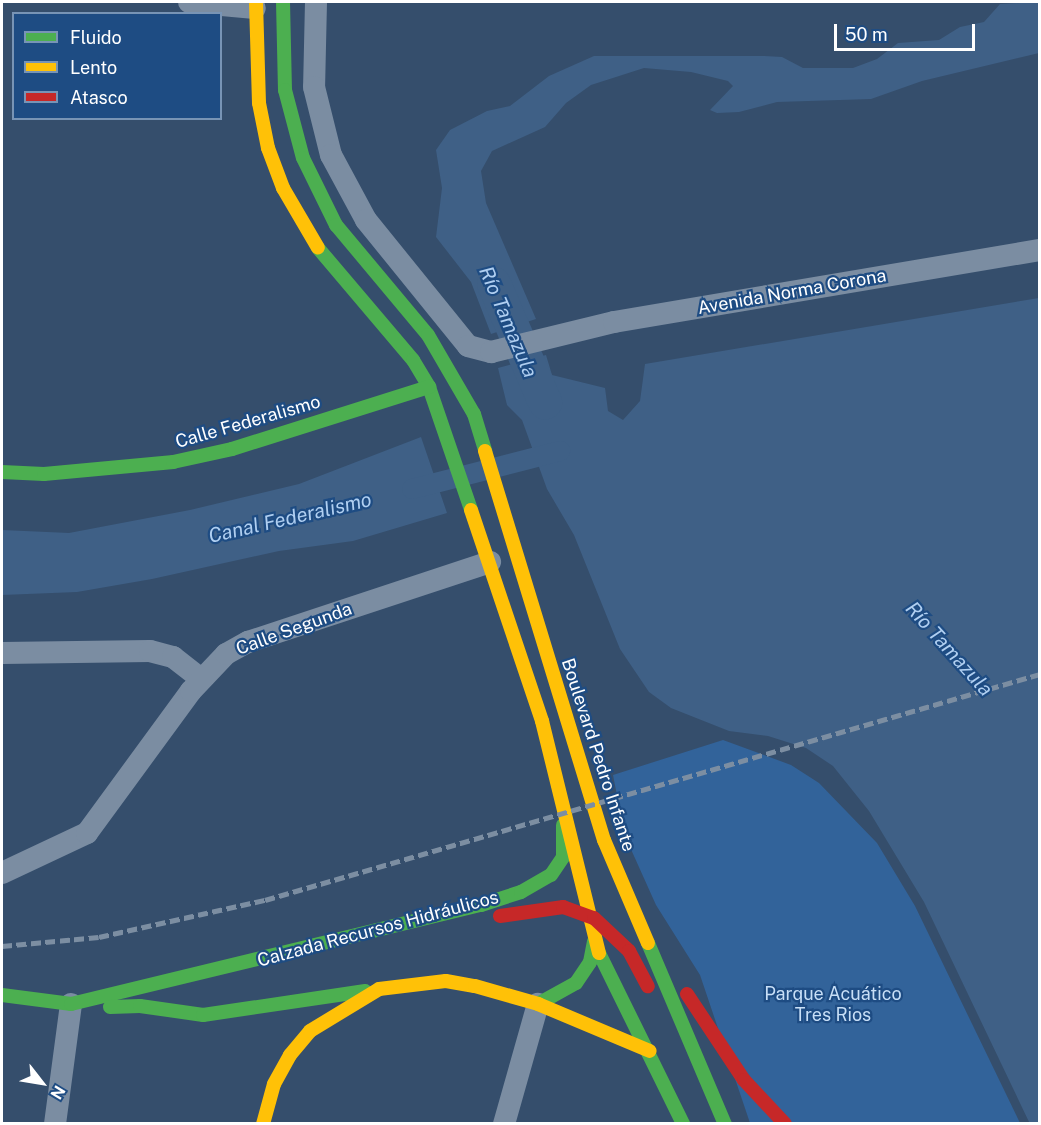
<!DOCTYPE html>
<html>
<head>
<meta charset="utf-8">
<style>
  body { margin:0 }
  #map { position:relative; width:1041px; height:1125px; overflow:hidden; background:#354e6c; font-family:"Public Sans",sans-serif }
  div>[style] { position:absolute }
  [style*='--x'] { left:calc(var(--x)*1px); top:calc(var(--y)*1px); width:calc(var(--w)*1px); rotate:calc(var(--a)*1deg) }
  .green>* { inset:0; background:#32639a }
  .water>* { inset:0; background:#3f6086 }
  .canal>* { height:20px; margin:-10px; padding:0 10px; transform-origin:10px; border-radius:10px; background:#3f6086 }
  .river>* { height:34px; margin:-17px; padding:0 17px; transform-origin:17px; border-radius:17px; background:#3f6086 }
  .street>* { height:22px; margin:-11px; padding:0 11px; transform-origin:11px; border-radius:11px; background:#7b8da2 }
  .fast>* { height:14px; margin:-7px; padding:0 7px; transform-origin:7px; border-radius:7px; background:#4caf50 }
  .slow>* { height:14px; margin:-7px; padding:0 7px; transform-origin:7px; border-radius:7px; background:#ffc107 }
  .jam>* { height:14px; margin:-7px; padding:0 7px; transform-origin:7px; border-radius:7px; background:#c62828 }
  .rail>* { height:4.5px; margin-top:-2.25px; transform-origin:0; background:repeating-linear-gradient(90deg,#7c8ea2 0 10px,transparent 0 14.5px) }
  span { translate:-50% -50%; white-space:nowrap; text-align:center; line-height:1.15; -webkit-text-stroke:4.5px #1e4c83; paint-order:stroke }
  .street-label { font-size:18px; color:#fff }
  .park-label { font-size:18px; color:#c8dff7 }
  .water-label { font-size:20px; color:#b0cff1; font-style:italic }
  .frame { position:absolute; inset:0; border:3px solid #fff; pointer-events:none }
  .legend { position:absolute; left:12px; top:12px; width:210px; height:108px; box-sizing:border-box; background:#1e4c83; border:2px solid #7894b5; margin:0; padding:8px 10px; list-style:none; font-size:18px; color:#fff }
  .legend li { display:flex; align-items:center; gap:12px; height:30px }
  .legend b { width:30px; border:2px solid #7894b5 }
  .north { position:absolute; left:12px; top:1053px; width:60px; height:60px; -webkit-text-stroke:4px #1e4c83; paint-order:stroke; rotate:121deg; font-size:16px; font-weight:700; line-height:24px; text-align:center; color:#fff }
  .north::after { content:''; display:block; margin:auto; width:21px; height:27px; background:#fff; clip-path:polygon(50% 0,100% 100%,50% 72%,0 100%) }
  .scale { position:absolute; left:834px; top:24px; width:141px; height:27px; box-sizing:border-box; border:3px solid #fff; border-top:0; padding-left:8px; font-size:18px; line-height:21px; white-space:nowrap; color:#fff; -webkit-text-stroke:4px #1e4c83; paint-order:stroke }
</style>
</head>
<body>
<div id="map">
  <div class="green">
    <i style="clip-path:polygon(723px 740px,791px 765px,819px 783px,877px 843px,915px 906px,1020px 1123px,750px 1123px,700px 975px,656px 905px,625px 836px,613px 775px)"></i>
  </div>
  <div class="water">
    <i style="clip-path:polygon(1040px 2px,1039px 53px,922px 81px,871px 99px,777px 102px,739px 112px,717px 113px,710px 110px,733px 86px,728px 81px,691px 72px,644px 68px,591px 85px,566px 103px,545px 127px,492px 151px,481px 171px,486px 203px,536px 319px,491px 334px,471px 282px,436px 237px,442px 188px,436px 150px,450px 130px,487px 111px,510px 106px,549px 76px,594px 56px,764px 56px,782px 57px,803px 68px,853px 68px,877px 59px,898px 43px,939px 40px,960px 27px,984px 22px,1000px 4px)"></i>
    <i style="clip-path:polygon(1039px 298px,1040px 1123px,1030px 1124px,924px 902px,869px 811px,833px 766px,806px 748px,768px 736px,729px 731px,671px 708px,649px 692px,620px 649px,574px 535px,547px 489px,522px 420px,507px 405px,498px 368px,546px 355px,552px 375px,605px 388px,608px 411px,623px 420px,640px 401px,645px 364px)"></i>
    <i style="clip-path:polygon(421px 437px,447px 513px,353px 541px,279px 551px,152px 579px,77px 592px,2px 595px,2px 530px,69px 533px,190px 510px,299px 484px)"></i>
  </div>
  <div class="canal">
    <i style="--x:412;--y:489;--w:153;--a:-14.4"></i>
  </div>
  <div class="river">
    <i style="--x:494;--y:284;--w:129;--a:66.6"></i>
  </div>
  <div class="street">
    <i style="--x:189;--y:2;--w:66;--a:5.2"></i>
    <i style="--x:316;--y:2;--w:85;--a:91.3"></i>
    <i style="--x:314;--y:87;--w:70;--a:76"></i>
    <i style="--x:331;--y:155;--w:74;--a:61.7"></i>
    <i style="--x:366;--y:220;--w:162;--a:51"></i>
    <i style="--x:468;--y:346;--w:24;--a:15"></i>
    <i style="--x:491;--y:352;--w:127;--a:-13.7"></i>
    <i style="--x:614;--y:322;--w:432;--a:-9.6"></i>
    <i style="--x:2;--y:653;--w:148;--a:-0.8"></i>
    <i style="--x:150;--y:651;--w:24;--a:15"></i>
    <i style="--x:173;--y:657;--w:36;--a:38"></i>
    <i style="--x:2;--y:873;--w:94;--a:-25.2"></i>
    <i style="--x:87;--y:833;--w:176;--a:-53.8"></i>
    <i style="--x:191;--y:691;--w:51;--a:-46.6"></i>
    <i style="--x:226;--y:654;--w:25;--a:-29"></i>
    <i style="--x:248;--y:642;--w:255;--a:-18.3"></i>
    <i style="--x:55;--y:1124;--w:121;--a:-82.4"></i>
    <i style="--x:504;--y:1124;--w:125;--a:-74.2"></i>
  </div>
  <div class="fast">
    <i style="--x:283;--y:2;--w:88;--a:88.7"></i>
    <i style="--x:285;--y:90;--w:70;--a:75.2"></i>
    <i style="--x:303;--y:158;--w:75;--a:63.8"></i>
    <i style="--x:336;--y:225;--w:143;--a:50.1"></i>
    <i style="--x:428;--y:335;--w:91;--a:59.8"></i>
    <i style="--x:474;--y:414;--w:39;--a:73"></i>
    <i style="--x:318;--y:248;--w:147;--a:49.7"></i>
    <i style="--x:413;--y:360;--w:31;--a:59"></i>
    <i style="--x:429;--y:387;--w:130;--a:71.1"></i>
    <i style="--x:2;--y:472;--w:42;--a:2.7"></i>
    <i style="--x:44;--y:474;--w:130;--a:-5.3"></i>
    <i style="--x:173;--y:462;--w:60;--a:-12.4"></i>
    <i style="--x:232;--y:449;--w:207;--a:-17.5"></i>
    <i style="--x:648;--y:943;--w:197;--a:67"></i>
    <i style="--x:599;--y:953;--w:191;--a:63.8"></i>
    <i style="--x:2;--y:995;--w:70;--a:7.4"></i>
    <i style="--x:71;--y:1004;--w:422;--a:-13.6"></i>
    <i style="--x:481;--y:905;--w:42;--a:-18"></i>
    <i style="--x:521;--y:892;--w:34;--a:-30"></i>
    <i style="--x:551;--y:875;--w:22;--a:-56"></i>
    <i style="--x:563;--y:857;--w:32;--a:-90"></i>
    <i style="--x:538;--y:1004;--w:43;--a:-28.9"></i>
    <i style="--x:576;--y:983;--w:25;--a:-56"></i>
    <i style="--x:590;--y:962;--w:21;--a:-79"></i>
    <i style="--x:110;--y:1007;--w:30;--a:-2"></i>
    <i style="--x:140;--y:1006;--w:64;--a:8.1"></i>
    <i style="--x:203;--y:1015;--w:164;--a:-8.4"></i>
  </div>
  <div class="slow">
    <i style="--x:256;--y:2;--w:101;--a:88.3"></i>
    <i style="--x:259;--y:103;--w:46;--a:78.7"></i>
    <i style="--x:268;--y:148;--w:43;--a:69.4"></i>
    <i style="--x:283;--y:188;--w:69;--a:59.7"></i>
    <i style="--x:485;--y:451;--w:407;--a:73"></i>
    <i style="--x:604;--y:840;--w:112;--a:66.9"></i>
    <i style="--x:471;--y:510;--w:223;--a:71.4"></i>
    <i style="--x:542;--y:721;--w:239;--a:76.2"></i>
    <i style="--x:263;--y:1124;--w:41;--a:-74.6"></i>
    <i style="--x:274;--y:1084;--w:33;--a:-61"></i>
    <i style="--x:290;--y:1055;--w:31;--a:-50"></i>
    <i style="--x:310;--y:1031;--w:81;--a:-31.3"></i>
    <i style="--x:379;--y:989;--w:67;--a:-6.8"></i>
    <i style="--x:446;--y:981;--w:29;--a:10"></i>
    <i style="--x:475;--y:986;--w:66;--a:15.9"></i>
    <i style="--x:538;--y:1004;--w:121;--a:22.8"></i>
  </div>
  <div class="jam">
    <i style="--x:500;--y:916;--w:64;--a:-8.1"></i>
    <i style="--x:563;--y:907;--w:33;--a:20"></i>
    <i style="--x:594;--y:918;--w:48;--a:43.3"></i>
    <i style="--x:629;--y:951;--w:40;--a:62"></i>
    <i style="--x:687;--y:994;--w:103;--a:56.5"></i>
    <i style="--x:744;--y:1080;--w:60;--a:47"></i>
  </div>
  <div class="rail">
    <i style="--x:2;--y:946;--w:97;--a:-5.3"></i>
    <i style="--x:99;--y:937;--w:170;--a:-12.6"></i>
    <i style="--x:265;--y:900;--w:807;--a:-16.26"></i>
  </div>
  <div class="street-label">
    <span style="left:792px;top:292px;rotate:-10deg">Avenida Norma Corona</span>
    <span style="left:248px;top:422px;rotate:-16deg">Calle Federalismo</span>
    <span style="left:294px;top:629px;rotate:-20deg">Calle Segunda</span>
    <span style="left:598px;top:755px;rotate:72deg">Boulevard Pedro Infante</span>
    <span style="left:378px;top:929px;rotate:-15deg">Calzada Recursos Hidráulicos</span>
  </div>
  <div class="park-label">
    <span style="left:833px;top:1005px">Parque Acuático<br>Tres Rios</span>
  </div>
  <div class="water-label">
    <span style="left:508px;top:322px;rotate:67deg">Río Tamazula</span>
    <span style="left:290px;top:518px;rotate:-13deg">Canal Federalismo</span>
    <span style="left:949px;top:649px;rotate:48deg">Río Tamazula</span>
  </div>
  <div class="frame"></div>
  <ul class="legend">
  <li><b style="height:8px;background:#4caf50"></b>Fluido</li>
  <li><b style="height:8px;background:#ffc107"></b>Lento</li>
  <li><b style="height:8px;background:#c62828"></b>Atasco</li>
  </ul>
  <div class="north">N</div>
  <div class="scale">50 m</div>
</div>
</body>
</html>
